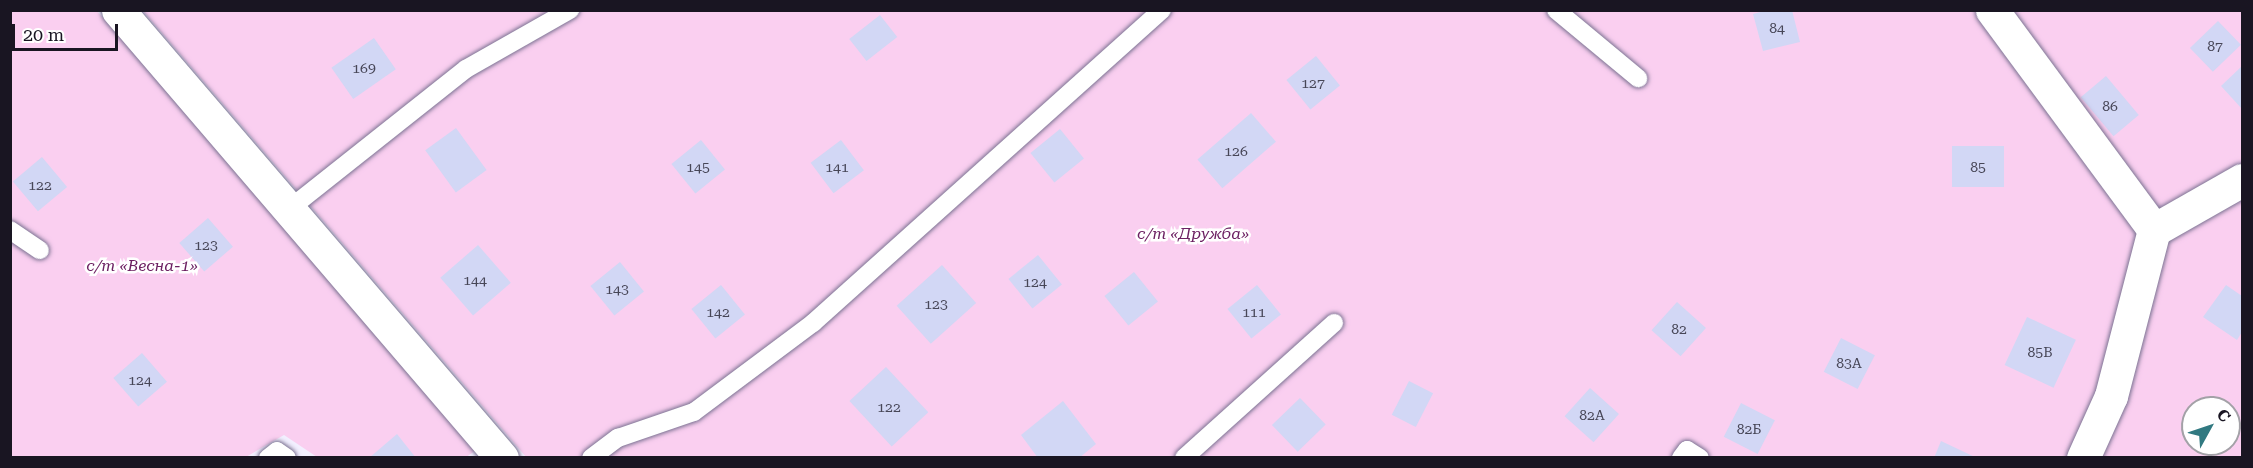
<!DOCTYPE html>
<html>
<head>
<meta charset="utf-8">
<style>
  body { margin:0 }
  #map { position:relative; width:2253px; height:468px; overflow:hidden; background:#f3f0ff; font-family:"Roboto Serif",serif }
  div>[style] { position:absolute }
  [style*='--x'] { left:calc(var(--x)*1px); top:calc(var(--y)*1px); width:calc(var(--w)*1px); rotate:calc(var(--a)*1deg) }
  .green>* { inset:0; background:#facff0 }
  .building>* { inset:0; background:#d2d7f5; transform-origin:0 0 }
  .roads { filter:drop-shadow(0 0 2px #7b7292) drop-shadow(0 0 2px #7b7292) }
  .service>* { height:18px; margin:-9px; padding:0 9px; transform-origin:9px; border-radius:9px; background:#fff }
  .minor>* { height:33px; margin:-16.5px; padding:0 16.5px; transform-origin:16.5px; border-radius:16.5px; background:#fff }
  span { translate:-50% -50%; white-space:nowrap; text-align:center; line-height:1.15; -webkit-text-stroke:5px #fff; paint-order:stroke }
  .number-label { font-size:14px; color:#474657 }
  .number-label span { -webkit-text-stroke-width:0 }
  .park-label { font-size:16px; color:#6c2062; font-style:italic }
  .frame { position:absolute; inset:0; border:12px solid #191522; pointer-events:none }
  .north { position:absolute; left:2181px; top:396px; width:60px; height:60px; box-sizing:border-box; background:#fff; border:2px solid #a3a1a7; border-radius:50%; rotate:50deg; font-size:16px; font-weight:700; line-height:24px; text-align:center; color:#191522 }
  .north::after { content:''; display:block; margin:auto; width:21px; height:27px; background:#317981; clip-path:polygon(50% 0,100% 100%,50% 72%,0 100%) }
  .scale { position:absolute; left:12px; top:24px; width:106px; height:27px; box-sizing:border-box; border:3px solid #191522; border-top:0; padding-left:8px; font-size:18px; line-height:21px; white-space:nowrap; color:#191522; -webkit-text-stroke:4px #fff; paint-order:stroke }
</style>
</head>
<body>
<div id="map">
  <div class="green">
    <i style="clip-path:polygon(10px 11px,97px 11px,476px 450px,465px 458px,317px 457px,284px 435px,246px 457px,11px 457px)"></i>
    <i style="clip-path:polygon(evenodd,143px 11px,2242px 11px,2242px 457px,526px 457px,143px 11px,2193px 408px,2229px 408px,2229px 444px,2193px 444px,2193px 408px)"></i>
  </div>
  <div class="building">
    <i style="clip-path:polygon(1768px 10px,1792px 10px,1800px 42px,1763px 51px,1753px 14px)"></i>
    <i style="left:880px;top:15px;width:28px;height:39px;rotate:52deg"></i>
    <i style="left:2218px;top:21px;width:33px;height:39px;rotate:46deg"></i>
    <i style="left:374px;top:38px;width:38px;height:52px;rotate:55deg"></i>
    <i style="left:1316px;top:56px;width:38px;height:38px;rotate:51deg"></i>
    <i style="clip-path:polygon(2242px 66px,2242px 109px,2221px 86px)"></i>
    <i style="left:2106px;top:76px;width:51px;height:33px;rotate:50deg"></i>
    <i style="left:1251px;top:113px;width:38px;height:71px;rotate:49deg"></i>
    <i style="left:456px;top:128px;width:52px;height:38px;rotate:54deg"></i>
    <i style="left:1060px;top:129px;width:38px;height:38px;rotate:51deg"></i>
    <i style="left:701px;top:140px;width:38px;height:38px;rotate:51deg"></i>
    <i style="left:841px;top:140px;width:38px;height:38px;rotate:53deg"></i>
    <i style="left:1952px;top:146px;width:52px;height:41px"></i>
    <i style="left:42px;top:157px;width:39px;height:38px;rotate:50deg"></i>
    <i style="left:208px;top:218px;width:38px;height:38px;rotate:49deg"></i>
    <i style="left:478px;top:245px;width:50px;height:50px;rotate:49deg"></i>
    <i style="left:1038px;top:255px;width:38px;height:38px;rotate:51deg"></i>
    <i style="left:620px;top:262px;width:38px;height:38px;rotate:51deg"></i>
    <i style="left:942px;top:265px;width:51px;height:61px;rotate:48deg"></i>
    <i style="left:1134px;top:272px;width:38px;height:38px;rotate:51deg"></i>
    <i style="left:721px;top:285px;width:38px;height:38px;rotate:51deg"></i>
    <i style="left:1257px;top:285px;width:38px;height:38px;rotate:51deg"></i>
    <i style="clip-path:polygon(2226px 285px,2242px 296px,2242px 332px,2237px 340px,2203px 317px)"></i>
    <i style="left:1677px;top:302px;width:39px;height:38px;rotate:42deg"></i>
    <i style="left:2027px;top:317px;width:54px;height:53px;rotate:25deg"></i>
    <i style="left:1841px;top:338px;width:38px;height:38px;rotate:27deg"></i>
    <i style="left:142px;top:353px;width:38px;height:38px;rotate:49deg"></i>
    <i style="left:886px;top:367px;width:62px;height:50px;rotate:47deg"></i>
    <i style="left:1409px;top:381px;width:27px;height:38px;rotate:27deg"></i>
    <i style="left:1590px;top:388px;width:39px;height:38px;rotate:42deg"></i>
    <i style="left:1300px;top:398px;width:37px;height:39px;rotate:46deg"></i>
    <i style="clip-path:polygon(1063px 401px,1096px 444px,1079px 458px,1038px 458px,1021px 435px)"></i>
    <i style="left:1741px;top:403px;width:38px;height:38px;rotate:27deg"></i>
    <i style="clip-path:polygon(397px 434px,416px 458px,369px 458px)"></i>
    <i style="clip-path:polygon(1941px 441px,1977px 458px,1934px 458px)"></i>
  </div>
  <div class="roads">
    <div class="service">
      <i style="--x:1556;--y:10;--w:107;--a:39.7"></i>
      <i style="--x:288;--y:210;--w:227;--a:-38.4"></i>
      <i style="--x:466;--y:69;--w:120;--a:-29.6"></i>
      <i style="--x:10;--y:230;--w:36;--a:34"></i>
      <i style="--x:268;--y:458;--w:11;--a:-38"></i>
      <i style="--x:277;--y:451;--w:12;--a:35"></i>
      <i style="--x:591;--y:458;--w:34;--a:-37"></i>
      <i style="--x:618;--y:438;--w:80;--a:-18.9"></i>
      <i style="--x:694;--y:412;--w:149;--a:-36.8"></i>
      <i style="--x:813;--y:323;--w:469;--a:-41.9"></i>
      <i style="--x:1184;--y:458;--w:202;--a:-42"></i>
      <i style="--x:1681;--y:458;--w:10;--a:-53"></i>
      <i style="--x:1687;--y:450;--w:15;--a:32"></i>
    </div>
    <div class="minor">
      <i style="--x:118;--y:10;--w:590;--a:49.4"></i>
      <i style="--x:1992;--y:10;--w:273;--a:53.6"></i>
      <i style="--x:2083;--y:458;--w:68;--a:-65.7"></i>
      <i style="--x:2111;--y:396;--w:171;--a:-75.5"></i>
      <i style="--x:2154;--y:230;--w:101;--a:-29.6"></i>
    </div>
  </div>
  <div class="number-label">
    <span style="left:1777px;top:28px">84</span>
    <span style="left:2215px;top:46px">87</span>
    <span style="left:364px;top:68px">169</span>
    <span style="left:1313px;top:83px">127</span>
    <span style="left:2110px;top:106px">86</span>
    <span style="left:1236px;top:151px">126</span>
    <span style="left:698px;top:167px">145</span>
    <span style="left:837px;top:167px">141</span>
    <span style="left:1978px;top:167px">85</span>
    <span style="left:40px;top:185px">122</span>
    <span style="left:206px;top:245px">123</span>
    <span style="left:475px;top:280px">144</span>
    <span style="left:1035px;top:282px">124</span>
    <span style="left:617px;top:289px">143</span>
    <span style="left:936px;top:304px">123</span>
    <span style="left:718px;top:312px">142</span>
    <span style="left:1254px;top:312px">111</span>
    <span style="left:1679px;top:329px">82</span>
    <span style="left:2040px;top:352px">85В</span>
    <span style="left:1849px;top:363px">83А</span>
    <span style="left:140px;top:380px">124</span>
    <span style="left:889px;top:407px">122</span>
    <span style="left:1592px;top:415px">82А</span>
    <span style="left:1749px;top:429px">82Б</span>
  </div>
  <div class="park-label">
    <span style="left:1193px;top:234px">с/т «Дружба»</span>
    <span style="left:142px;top:266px">с/т «Весна-1»</span>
  </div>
  <div class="frame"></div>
  <div class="north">С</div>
  <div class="scale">20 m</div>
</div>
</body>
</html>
